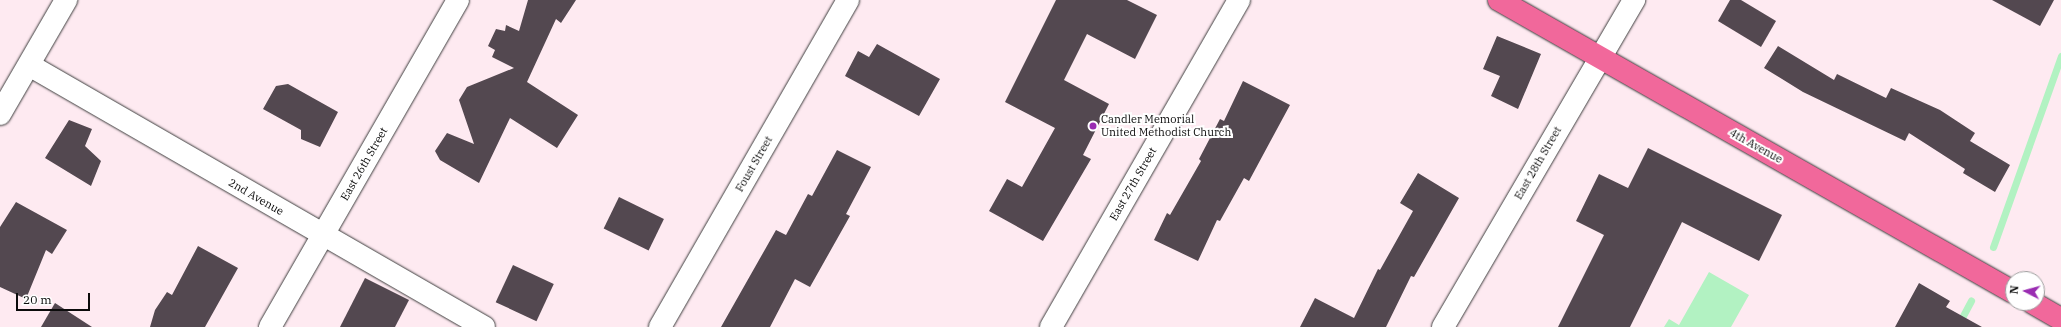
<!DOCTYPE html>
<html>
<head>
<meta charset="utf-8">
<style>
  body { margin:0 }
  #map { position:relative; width:2061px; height:327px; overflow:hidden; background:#feeaf1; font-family:"IBM Plex Serif",serif }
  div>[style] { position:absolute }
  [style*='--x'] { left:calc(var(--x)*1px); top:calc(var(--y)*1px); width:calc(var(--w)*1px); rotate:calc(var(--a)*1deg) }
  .water>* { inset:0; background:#b2f2c2 }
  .stream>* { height:7px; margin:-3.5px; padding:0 3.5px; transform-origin:3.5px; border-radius:3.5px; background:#b2f2c2 }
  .building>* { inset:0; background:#534850; transform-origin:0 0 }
  .roads { filter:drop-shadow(0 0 1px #3e3e3e) drop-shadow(0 0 1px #3e3e3e) }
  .minor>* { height:22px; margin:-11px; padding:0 11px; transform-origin:11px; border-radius:11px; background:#fff }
  .major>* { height:22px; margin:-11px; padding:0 11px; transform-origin:11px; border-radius:11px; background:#f1689b }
  .dots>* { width:11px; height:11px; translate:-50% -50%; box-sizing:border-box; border:2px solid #fff; border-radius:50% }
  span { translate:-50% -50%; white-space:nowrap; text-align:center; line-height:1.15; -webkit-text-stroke:4px #fff; paint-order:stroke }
  .poi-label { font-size:11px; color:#0b0b0b }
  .left { translate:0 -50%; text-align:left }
  .street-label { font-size:11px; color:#0b0b0b }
  .north { position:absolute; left:2005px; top:271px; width:40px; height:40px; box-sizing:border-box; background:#fff; border:1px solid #9d9d9d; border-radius:50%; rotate:276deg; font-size:11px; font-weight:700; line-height:16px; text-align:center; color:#0b0b0b }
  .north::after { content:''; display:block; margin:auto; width:14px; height:18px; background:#9a2cb2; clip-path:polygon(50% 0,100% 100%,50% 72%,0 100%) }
  .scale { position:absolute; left:16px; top:293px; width:74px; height:18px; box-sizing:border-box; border:2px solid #0b0b0b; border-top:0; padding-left:5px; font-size:12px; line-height:14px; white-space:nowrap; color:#0b0b0b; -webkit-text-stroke:3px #fff; paint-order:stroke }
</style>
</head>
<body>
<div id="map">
  <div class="water">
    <i style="clip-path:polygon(1709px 272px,1749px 295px,1731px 327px,1664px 327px,1669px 319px,1679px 325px)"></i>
  </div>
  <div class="stream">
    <i style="--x:1993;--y:247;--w:203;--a:-70.4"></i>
    <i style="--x:1957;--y:327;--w:30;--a:-62"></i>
  </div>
  <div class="building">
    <i style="clip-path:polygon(528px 0,576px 0,561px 23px,556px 19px,527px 82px,578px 115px,557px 148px,510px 118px,479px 183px,440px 160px,435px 151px,447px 133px,474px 144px,459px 100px,467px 87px,514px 68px,492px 57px,495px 50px,488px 46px,496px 29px,505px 31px,506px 25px,519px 31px)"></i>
    <i style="clip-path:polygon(1056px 0,1127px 0,1157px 15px,1135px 59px,1087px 34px,1064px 80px,1109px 104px,1083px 155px,1091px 159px,1043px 241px,989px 211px,1007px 179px,1022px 187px,1055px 128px,1005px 102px)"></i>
    <i style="clip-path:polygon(1730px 0,1741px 0,1776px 21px,1761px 47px,1718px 21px)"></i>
    <i style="clip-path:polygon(1992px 0,2054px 0,2040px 26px)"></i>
    <i style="clip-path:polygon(1497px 36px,1541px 54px,1518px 109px,1491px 96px,1500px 76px,1483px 69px)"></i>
    <i style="clip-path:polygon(877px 44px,940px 79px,919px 116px,845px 76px,858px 51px,869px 57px)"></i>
    <i style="clip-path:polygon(1778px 46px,1834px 80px,1837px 74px,1886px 98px,1891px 88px,1940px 110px,1975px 133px,1970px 141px,2010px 165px,1995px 192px,1963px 173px,1965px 169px,1909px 133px,1905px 141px,1803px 92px,1764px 68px)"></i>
    <i style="clip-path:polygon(1243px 81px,1290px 105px,1249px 181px,1244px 178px,1220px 221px,1217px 220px,1198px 261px,1154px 240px,1167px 213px,1170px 215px,1201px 161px,1199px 159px,1220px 119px,1224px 121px)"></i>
    <i style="clip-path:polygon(288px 84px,338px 112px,320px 147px,301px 139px,301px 130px,263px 109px,276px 86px)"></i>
    <i style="clip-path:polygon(69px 120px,92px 129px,85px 146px,101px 161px,91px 186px,45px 158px)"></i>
    <i style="clip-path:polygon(1648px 148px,1782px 215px,1759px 261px,1682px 222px,1630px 327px,1558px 327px,1604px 235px,1576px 221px,1599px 174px,1628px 188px)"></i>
    <i style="clip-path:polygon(837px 150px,871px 167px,846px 214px,850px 216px,810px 287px,795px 279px,770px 327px,721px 327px,776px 230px,786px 235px,808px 194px,812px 196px)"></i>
    <i style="clip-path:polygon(1418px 173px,1459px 198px,1414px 277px,1411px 276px,1386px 327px,1300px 327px,1315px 298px,1354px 318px,1378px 269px,1380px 270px,1413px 211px,1400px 203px)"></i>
    <i style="left:619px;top:197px;width:50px;height:35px;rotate:26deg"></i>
    <i style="clip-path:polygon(16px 202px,67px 230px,52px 254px,46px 250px,26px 299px,0 287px,0 227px)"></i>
    <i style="clip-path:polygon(198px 246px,238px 268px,205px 327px,150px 327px,155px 310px,167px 292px,172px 295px)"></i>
    <i style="left:513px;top:265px;width:45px;height:41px;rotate:25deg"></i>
    <i style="clip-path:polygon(365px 278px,409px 300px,395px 327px,340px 327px)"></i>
    <i style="clip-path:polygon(1919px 283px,1950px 301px,1946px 307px,1982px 327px,1895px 327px)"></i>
    <i style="clip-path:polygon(55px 303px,92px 327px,41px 327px)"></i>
  </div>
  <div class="roads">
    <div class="minor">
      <i style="--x:29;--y:65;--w:525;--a:29.93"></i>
      <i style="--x:0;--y:114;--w:132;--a:-59.9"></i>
      <i style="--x:270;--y:327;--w:377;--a:-60.1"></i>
      <i style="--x:660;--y:327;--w:377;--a:-60.1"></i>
      <i style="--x:1051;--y:327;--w:377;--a:-60.1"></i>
      <i style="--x:1443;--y:327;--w:379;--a:-59.7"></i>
    </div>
    <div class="major">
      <i style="--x:1499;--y:0;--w:591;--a:29.6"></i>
      <i style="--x:2033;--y:303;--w:32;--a:30"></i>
    </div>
  </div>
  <div class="dots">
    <i style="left:1093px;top:126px;background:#9a2cb2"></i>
  </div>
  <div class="poi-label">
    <span class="left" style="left:1101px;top:126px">Candler Memorial<br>United Methodist Church</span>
  </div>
  <div class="street-label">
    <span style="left:1756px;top:146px;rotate:29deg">4th Avenue</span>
    <span style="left:1538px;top:163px;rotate:-60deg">East 28th Street</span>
    <span style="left:364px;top:164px;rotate:-60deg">East 26th Street</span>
    <span style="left:754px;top:164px;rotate:-60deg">Foust Street</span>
    <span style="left:1133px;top:184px;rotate:-60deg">East 27th Street</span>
    <span style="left:256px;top:197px;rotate:30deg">2nd Avenue</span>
  </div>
  <div class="north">N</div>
  <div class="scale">20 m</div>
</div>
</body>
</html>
